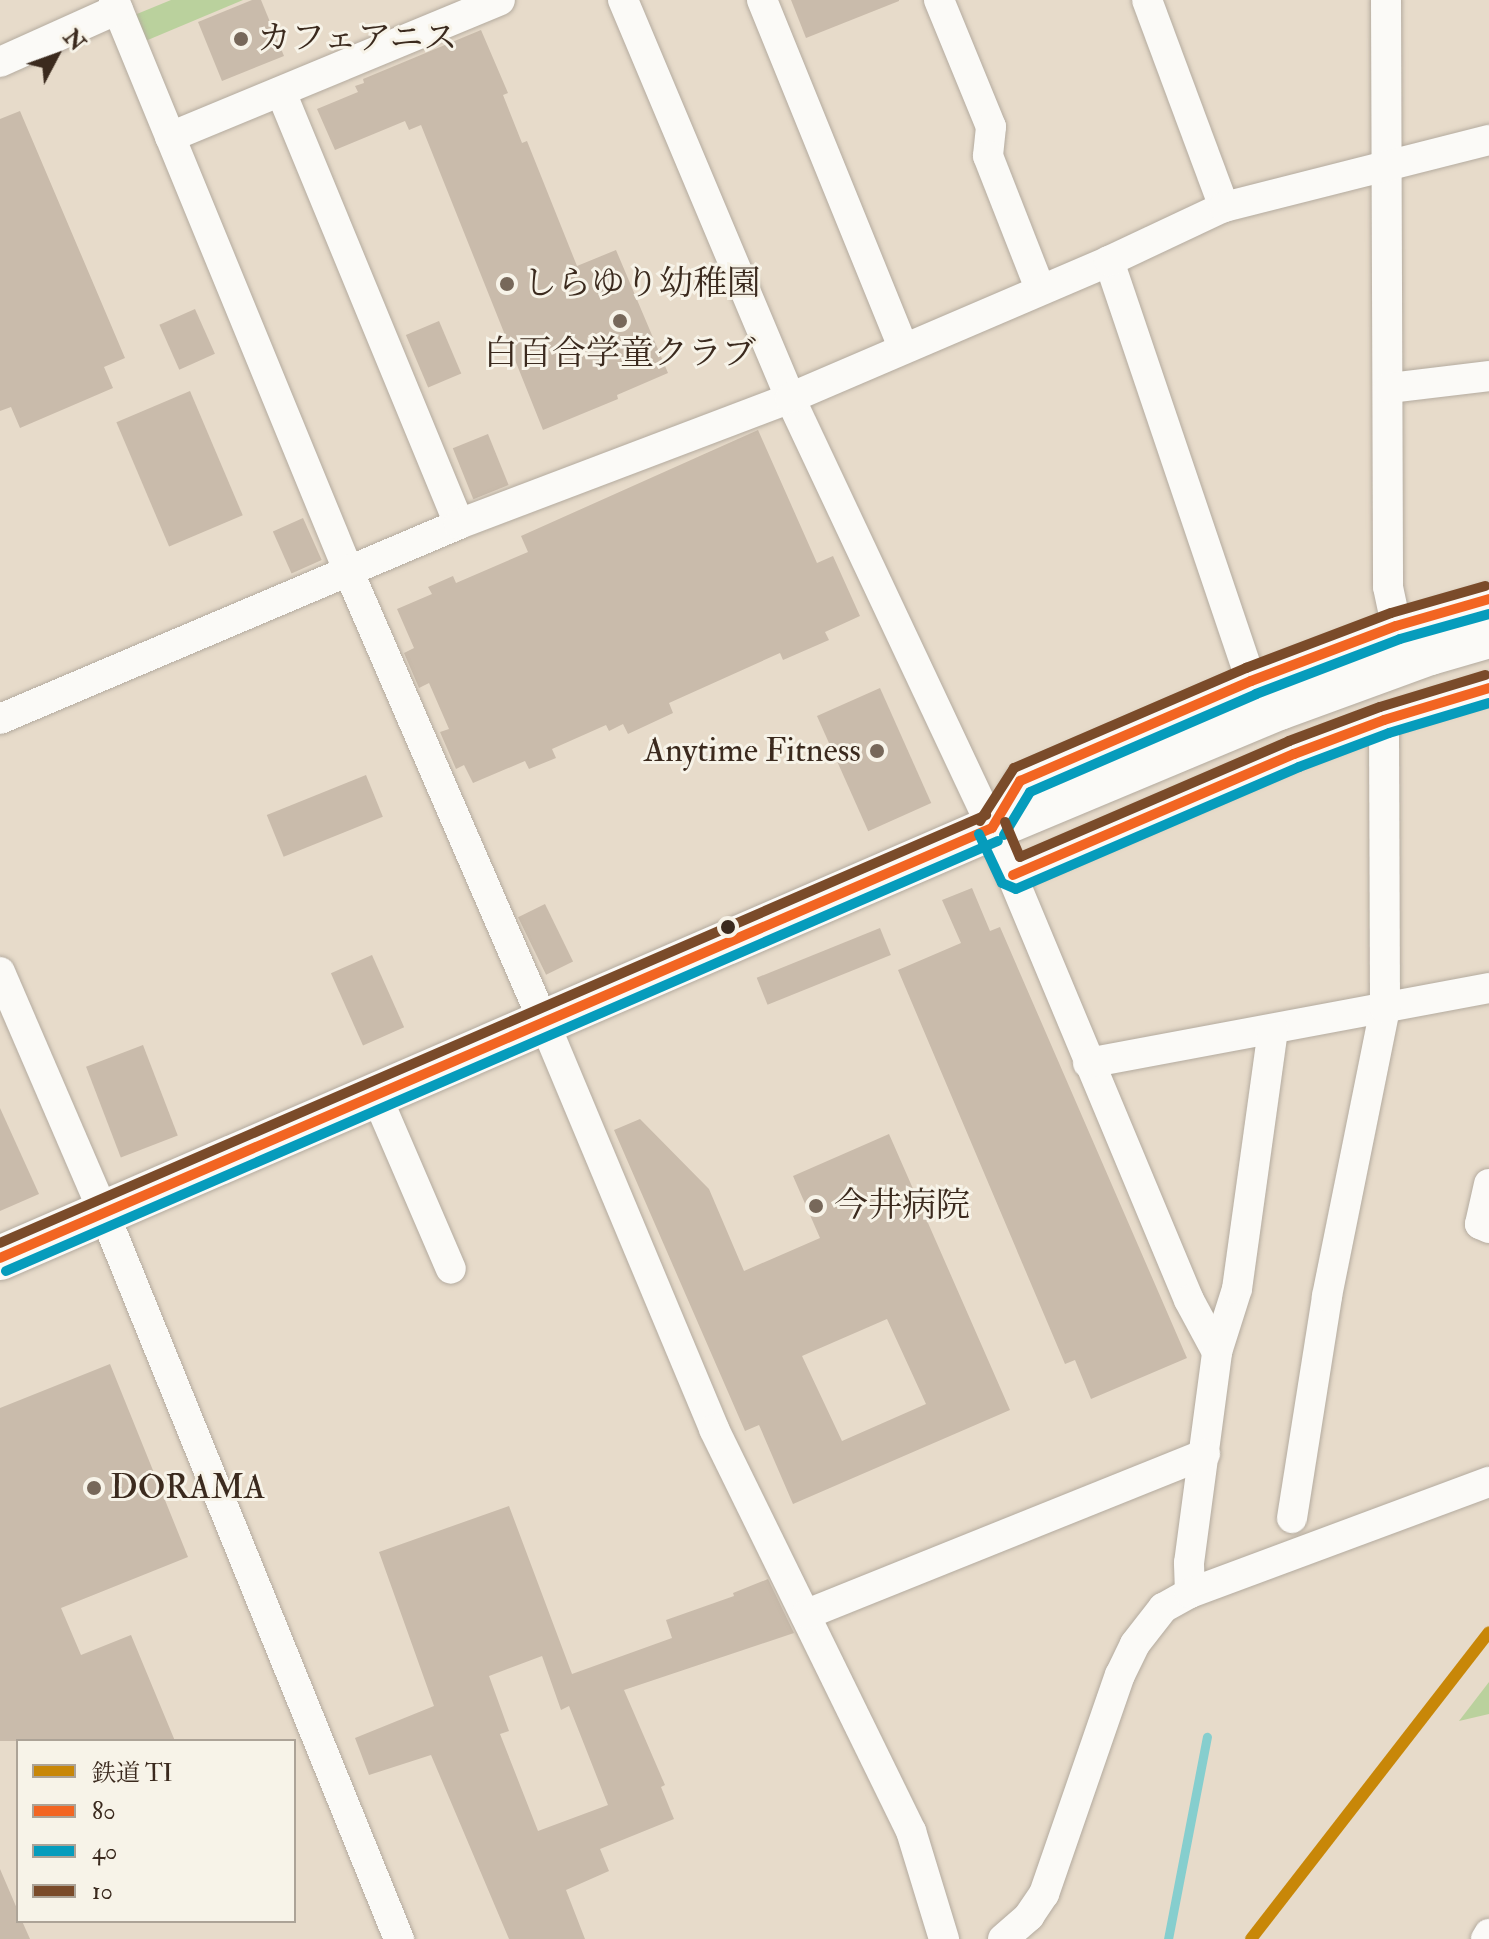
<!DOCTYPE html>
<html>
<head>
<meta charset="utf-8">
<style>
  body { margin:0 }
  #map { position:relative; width:1489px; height:1939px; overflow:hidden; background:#e7dbca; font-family:"IM FELL Double Pica","Noto Serif JP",serif }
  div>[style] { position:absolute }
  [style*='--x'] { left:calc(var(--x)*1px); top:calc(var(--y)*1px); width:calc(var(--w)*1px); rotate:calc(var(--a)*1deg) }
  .green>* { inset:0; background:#bad19d }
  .stream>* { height:9px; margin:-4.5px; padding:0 4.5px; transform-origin:4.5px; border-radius:4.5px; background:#86cece }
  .building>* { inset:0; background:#c9bbab; transform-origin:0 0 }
  .roads { filter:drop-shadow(0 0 2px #b4ab9f) drop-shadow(0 0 2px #b4ab9f) }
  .minor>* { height:30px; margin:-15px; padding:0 15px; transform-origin:15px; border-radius:15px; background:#fbfaf7 }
  .highway>* { height:44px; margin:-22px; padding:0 22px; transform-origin:22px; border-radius:22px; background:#fbfaf7 }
  .bus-1>* { height:10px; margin:-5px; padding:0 5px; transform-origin:5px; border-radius:5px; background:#f26522 }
  .bus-2>* { height:10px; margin:-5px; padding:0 5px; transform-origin:5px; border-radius:5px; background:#069cbc }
  .bus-3>* { height:10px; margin:-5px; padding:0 5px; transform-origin:5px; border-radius:5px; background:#7a4b2a }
  .rail-1>* { height:12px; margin:-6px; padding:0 6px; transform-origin:6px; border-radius:6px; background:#c88708 }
  .dots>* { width:22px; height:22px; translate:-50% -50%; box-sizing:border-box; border:4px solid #f7f3e8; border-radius:50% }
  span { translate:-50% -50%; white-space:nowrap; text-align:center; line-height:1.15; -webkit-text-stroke:6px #f7f3e8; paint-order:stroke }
  .poi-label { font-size:34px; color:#3b2a1e }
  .left { translate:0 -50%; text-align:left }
  .right { translate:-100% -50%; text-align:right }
  .legend { position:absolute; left:16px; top:1739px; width:280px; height:184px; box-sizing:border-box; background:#f7f3e8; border:2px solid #aca397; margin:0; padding:10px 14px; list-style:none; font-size:24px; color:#3b2a1e }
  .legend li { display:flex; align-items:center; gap:16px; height:40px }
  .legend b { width:40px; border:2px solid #aca397 }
  .north { position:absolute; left:16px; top:16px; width:80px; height:80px; -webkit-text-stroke:6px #f7f3e8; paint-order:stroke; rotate:49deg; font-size:22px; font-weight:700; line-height:32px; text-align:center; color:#3b2a1e }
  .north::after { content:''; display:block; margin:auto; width:28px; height:36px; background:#3b2a1e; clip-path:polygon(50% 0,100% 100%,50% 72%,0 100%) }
</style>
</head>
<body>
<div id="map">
  <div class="green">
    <i style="clip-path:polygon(171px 0,243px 0,143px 42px,132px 16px)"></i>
    <i style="clip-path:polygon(1489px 1682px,1489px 1714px,1459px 1721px)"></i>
  </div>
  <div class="stream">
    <i style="--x:1168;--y:1939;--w:206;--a:-79.1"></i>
  </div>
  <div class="building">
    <i style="clip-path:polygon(252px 0,261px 0,284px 56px,222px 81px,198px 22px)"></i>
    <i style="clip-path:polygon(791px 0,899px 0,899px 1px,806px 38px)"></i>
    <i style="clip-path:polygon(481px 30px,508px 93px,503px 95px,522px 143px,527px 141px,577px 266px,616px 250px,668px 373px,617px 395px,618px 399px,543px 430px,421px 125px,409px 130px,405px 121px,335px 150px,317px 109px,358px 92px,355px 86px,364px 83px,363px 79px)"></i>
    <i style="clip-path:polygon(20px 111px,125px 358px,104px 367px,113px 388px,20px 428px,11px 407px,0 411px,0 119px)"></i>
    <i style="left:195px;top:309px;width:49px;height:39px;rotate:66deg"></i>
    <i style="left:439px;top:321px;width:57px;height:36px;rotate:67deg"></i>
    <i style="left:190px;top:391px;width:135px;height:80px;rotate:67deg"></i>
    <i style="clip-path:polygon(758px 430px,817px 563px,833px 556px,860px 616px,825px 632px,829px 640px,783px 660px,780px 653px,669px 703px,673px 713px,628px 734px,623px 724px,609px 731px,606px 725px,552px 749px,556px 758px,529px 769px,525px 761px,473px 783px,464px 765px,456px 769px,440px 732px,449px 729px,429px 683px,419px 688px,404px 653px,414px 648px,397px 609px,432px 594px,428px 587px,453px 576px,456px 583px,528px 552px,521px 536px)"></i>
    <i style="left:488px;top:434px;width:55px;height:38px;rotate:68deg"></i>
    <i style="left:303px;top:518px;width:46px;height:33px;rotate:66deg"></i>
    <i style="left:880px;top:688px;width:126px;height:69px;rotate:66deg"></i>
    <i style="left:366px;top:775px;width:45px;height:107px;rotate:68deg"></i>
    <i style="clip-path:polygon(972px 888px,990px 931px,1000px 927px,1187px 1358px,1091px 1399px,1075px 1360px,1065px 1364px,898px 970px,961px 943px,942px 900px)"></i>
    <i style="left:545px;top:904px;width:64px;height:30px;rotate:64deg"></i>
    <i style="left:880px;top:928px;width:29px;height:133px;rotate:68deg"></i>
    <i style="left:372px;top:955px;width:79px;height:45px;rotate:66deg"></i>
    <i style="left:143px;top:1045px;width:97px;height:61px;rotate:69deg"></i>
    <i style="clip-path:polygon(0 1108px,39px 1194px,0 1211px)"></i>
    <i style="clip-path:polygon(evenodd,640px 1119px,709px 1189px,744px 1271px,820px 1238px,793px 1176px,889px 1134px,1010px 1410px,793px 1504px,759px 1425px,745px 1431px,614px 1130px,640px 1119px,887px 1319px,926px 1404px,842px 1441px,802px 1356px,887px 1319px)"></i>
    <i style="clip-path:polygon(110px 1364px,188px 1557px,61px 1608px,81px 1655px,131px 1635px,175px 1741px,0 1741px,0 1408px)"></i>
    <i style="clip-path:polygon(evenodd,509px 1506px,572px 1674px,672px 1638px,666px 1620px,734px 1596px,733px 1593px,768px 1579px,794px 1633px,624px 1690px,665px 1785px,661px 1787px,674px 1819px,600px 1849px,609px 1871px,566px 1890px,585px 1939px,509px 1939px,431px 1755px,369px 1775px,355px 1738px,434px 1706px,379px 1552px,509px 1506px,542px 1656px,561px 1710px,569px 1706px,608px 1805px,538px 1831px,500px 1734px,509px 1731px,489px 1676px,542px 1656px)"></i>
    <i style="clip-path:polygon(0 1869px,18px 1911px,18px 1921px,22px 1921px,30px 1939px,0 1939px)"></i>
  </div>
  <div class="roads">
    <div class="minor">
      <i style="--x:114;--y:0;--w:616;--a:67.68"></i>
      <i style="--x:348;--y:570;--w:493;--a:66.6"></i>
      <i style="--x:544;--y:1022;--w:441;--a:67.3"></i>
      <i style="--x:714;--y:1429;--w:448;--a:63.9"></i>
      <i style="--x:911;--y:1831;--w:113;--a:73"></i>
      <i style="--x:623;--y:0;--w:432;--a:67.2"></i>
      <i style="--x:790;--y:398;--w:475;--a:64.8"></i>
      <i style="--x:992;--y:828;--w:511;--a:67.35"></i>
      <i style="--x:1189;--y:1300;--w:59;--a:61.7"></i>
      <i style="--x:762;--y:0;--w:375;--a:67.9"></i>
      <i style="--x:939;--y:0;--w:137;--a:67.7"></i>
      <i style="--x:991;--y:127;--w:29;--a:96"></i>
      <i style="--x:988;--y:156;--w:143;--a:68.6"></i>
      <i style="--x:1147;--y:0;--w:221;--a:69.6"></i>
      <i style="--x:1386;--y:0;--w:587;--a:89.8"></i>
      <i style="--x:1388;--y:587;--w:40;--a:78"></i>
      <i style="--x:0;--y:62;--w:129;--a:-24.2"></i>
      <i style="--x:281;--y:92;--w:467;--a:67.6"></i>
      <i style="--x:170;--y:137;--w:357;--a:-22.5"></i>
      <i style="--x:1109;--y:261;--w:443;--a:71.3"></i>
      <i style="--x:1389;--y:388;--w:101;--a:-6.8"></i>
      <i style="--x:0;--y:719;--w:499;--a:-23"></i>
      <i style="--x:459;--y:524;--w:354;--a:-20.8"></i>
      <i style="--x:790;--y:398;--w:347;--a:-23.2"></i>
      <i style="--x:1109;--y:261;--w:127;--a:-25.2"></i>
      <i style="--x:1224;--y:207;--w:273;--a:-14.2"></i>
      <i style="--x:992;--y:828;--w:55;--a:-59.2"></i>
      <i style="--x:1020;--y:781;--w:252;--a:-23.4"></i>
      <i style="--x:1251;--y:681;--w:155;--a:-20.8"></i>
      <i style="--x:1396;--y:626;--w:97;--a:-16.2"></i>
      <i style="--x:1013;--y:875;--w:306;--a:-23.3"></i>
      <i style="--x:1294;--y:754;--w:96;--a:-20.7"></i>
      <i style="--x:1384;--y:720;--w:110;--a:-16.9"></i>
      <i style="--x:0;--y:972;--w:262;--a:66.7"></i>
      <i style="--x:104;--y:1213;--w:784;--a:67.89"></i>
      <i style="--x:1088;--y:1063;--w:408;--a:-10.6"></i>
      <i style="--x:376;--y:1095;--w:189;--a:66.7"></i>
      <i style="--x:1489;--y:1184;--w:41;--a:102.7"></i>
      <i style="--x:1480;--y:1224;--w:10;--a:24"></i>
      <i style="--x:1292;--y:1518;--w:225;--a:-81"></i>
      <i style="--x:1327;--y:1296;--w:294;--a:-78.6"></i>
      <i style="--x:1385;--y:1008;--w:288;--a:-90.2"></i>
      <i style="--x:1190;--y:1593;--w:30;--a:-92"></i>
      <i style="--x:1189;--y:1563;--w:213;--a:-82.4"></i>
      <i style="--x:1217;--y:1352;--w:66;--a:-72.4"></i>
      <i style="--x:1237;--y:1289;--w:262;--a:-82.1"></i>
      <i style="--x:807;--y:1614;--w:429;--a:-21.9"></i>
      <i style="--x:1003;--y:1939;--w:35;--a:-41"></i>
      <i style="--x:1029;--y:1916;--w:27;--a:-56"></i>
      <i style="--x:1044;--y:1894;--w:232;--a:-70.9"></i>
      <i style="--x:1120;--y:1675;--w:34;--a:-64"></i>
      <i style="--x:1135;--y:1644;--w:46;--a:-52.1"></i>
      <i style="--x:1163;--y:1608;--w:31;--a:-29"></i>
      <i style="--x:1190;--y:1593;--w:319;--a:-20.4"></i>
      <i style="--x:1486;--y:1939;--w:6;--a:-59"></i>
    </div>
    <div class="highway">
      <i style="--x:0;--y:1258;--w:1081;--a:-23.44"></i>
      <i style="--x:992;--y:828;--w:311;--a:-22.7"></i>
      <i style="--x:1279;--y:708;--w:161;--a:-20"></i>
      <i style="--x:1430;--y:653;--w:61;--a:-16.1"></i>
    </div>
  </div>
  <div class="bus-1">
    <i style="--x:992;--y:828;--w:55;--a:-59.2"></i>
    <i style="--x:1020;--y:781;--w:252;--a:-23.4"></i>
    <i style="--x:1251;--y:681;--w:155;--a:-20.8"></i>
    <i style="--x:1396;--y:626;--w:97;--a:-16.2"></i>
    <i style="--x:1013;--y:875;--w:306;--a:-23.3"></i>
    <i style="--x:1294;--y:754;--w:96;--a:-20.7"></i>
    <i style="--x:1384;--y:720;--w:110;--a:-16.9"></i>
    <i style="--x:0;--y:1258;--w:1081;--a:-23.44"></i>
  </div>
  <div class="bus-2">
    <i style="--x:979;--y:834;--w:54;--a:64.9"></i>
    <i style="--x:1002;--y:883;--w:15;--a:23"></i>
    <i style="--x:1016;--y:889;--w:308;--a:-23.3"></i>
    <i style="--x:1299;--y:767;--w:96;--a:-20.7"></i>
    <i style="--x:1389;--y:733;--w:104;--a:-16.7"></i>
    <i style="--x:1004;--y:835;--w:50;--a:-58.8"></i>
    <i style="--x:1030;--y:792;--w:246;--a:-23.4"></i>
    <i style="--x:1256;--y:694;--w:154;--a:-20.9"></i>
    <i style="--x:1400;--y:639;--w:92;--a:-15.7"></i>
    <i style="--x:6;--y:1271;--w:1081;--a:-23.44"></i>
  </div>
  <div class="bus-3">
    <i style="--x:980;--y:821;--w:63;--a:-57.3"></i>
    <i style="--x:1014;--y:768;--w:253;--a:-23.3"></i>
    <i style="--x:1246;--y:668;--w:155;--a:-20.8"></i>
    <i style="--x:1391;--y:613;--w:98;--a:-16"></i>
    <i style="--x:1005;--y:822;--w:38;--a:67"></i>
    <i style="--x:1020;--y:857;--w:293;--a:-23.3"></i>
    <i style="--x:1289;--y:741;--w:97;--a:-20.5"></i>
    <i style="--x:1380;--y:707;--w:110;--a:-16.9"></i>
    <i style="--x:0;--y:1243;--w:1075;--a:-23.46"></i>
  </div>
  <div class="rail-1">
    <i style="--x:1251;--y:1939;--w:388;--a:-52.2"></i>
  </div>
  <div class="dots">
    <i style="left:241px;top:39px;background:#77685a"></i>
    <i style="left:507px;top:284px;background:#77685a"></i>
    <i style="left:620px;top:321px;background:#77685a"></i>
    <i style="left:877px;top:751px;background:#77685a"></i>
    <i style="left:728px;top:927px;background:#3b2a1e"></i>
    <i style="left:816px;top:1206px;background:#77685a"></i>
    <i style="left:94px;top:1488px;background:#77685a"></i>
  </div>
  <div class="poi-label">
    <span class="left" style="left:257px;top:39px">カフェアニス</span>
    <span class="left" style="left:523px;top:284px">しらゆり幼稚園</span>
    <span style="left:620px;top:354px">白百合学童クラブ</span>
    <span class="right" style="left:861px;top:751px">Anytime Fitness</span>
    <span class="left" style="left:834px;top:1206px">今井病院</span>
    <span class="left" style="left:110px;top:1488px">DORAMA</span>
  </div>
  <ul class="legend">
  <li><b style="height:10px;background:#c88708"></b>鉄道 TI</li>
  <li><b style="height:10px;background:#f26522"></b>80</li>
  <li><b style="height:10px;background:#069cbc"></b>40</li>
  <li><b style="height:10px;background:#7a4b2a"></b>10</li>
  </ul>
  <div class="north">N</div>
</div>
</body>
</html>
